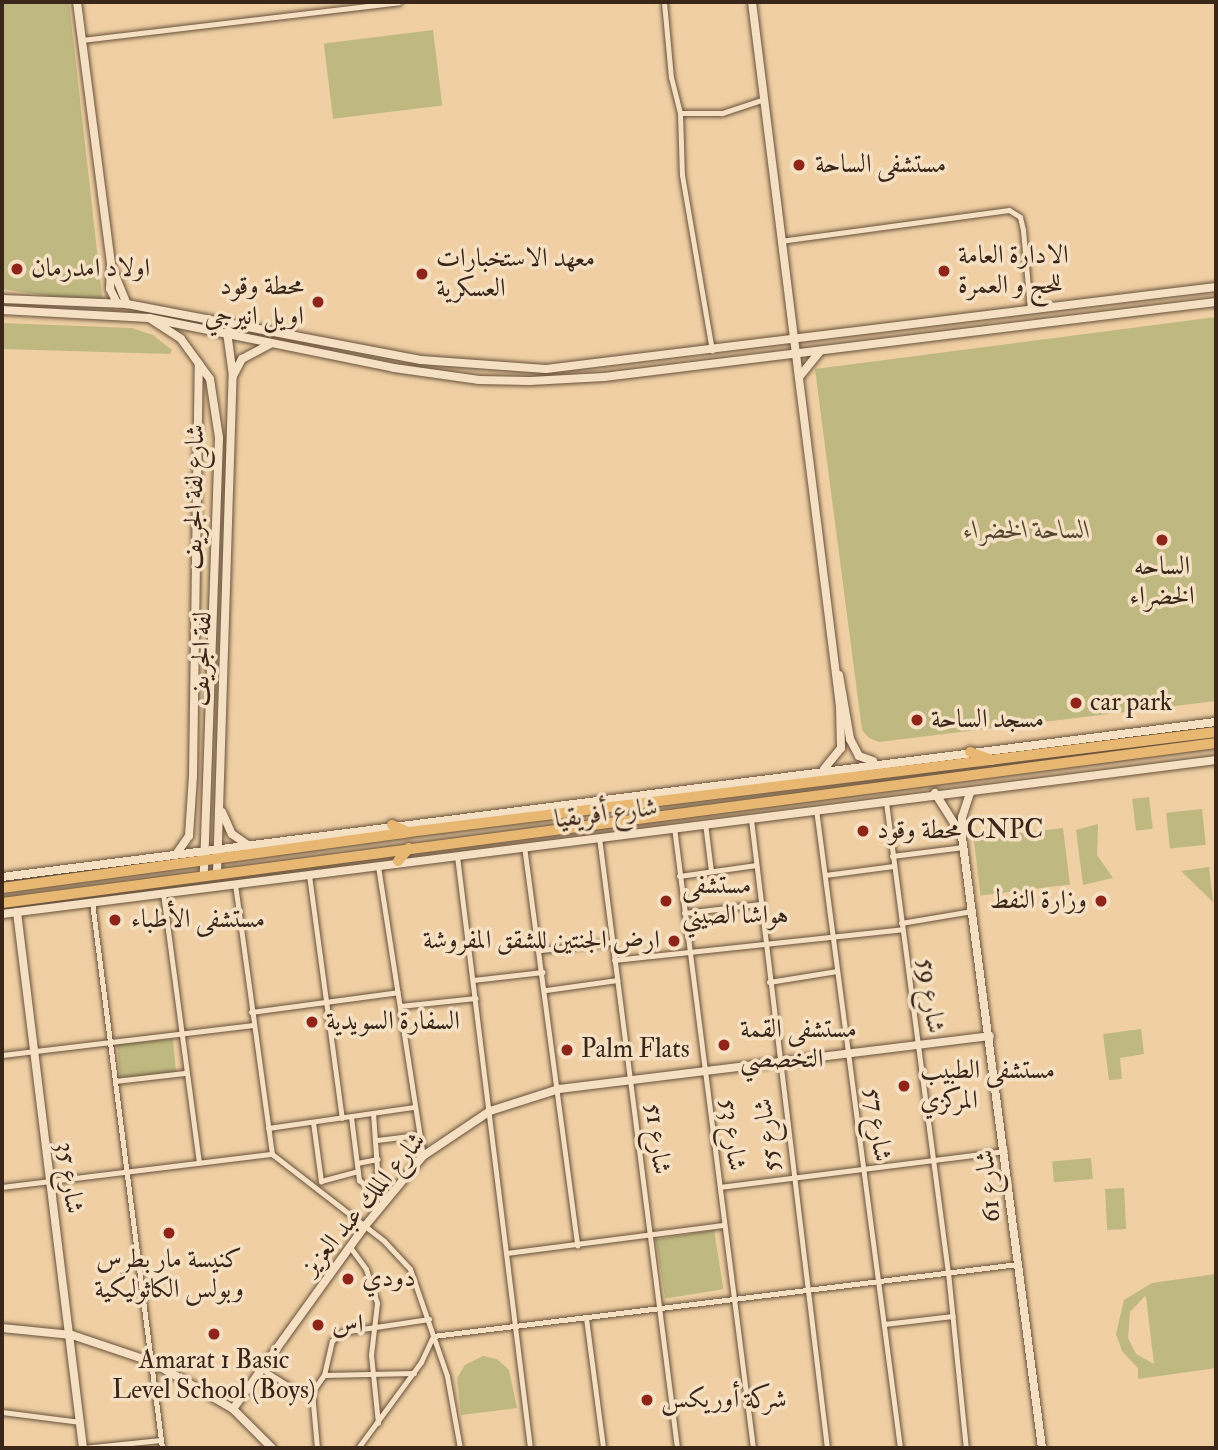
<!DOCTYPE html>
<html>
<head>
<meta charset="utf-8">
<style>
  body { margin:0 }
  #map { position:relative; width:1218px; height:1450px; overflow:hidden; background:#efcfa3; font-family:"IM FELL Double Pica",Amiri,serif }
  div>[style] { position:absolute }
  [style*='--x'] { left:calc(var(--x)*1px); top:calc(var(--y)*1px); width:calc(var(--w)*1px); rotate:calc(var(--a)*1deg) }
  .green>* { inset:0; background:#bfb981; transform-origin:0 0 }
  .roads { filter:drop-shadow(0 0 2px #67513c) drop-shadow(0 0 2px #67513c) }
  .street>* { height:5px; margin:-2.5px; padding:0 2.5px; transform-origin:2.5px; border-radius:2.5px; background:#f5e0c3 }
  .secondary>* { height:8px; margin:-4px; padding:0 4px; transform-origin:4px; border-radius:4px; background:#f5e0c3 }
  .highway>* { height:10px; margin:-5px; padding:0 5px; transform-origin:5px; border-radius:5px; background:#e8b872 }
  .dots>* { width:19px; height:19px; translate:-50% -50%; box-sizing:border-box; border:4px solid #f5e0c3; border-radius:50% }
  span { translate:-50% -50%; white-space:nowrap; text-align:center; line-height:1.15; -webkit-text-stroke:7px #f5e0c3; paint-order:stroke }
  .poi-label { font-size:26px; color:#3a271a }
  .left { translate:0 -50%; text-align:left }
  .right { translate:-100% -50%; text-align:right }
  .street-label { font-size:26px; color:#3a271a }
  .park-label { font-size:26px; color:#55442f; font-style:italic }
  .frame { position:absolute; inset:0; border:4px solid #3a271a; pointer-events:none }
</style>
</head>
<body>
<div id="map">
  <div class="green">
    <i style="clip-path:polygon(2px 2px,69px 2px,103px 304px,2px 289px)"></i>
    <i style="left:433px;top:30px;width:76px;height:110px;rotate:83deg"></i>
    <i style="clip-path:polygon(1216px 317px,1216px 701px,879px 742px,869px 738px,862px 730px,815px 369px)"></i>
    <i style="clip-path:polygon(2px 323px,132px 328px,153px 335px,172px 350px,170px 354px,2px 349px)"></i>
    <i style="left:1149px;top:797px;width:32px;height:17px;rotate:83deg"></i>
    <i style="left:1202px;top:809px;width:36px;height:36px;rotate:84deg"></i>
    <i style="clip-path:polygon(1098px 824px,1097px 855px,1113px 878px,1083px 885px,1076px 830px)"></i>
    <i style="left:1063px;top:828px;width:57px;height:90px;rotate:83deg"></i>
    <i style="clip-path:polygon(1209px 867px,1213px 902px,1181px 871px)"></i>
    <i style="clip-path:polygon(1141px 1029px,1144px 1054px,1120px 1058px,1122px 1079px,1109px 1080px,1103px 1034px)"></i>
    <i style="left:173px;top:1039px;width:34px;height:56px;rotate:85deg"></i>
    <i style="left:1091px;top:1158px;width:21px;height:39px;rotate:85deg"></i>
    <i style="left:1124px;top:1188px;width:41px;height:19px;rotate:87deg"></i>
    <i style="left:714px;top:1230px;width:60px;height:59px;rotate:81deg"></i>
    <i style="clip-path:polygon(evenodd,1216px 1274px,1216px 1368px,1138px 1379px,1138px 1368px,1122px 1351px,1116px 1334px,1124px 1300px,1152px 1283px,1216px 1274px,1145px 1296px,1146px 1297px,1154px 1364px,1136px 1354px,1128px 1338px,1130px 1312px,1145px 1296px)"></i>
    <i style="clip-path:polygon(483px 1356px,497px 1359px,509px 1370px,517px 1408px,461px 1415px,457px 1378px,465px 1365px)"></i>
  </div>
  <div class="roads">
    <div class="street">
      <i style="--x:664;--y:2;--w:75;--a:84.7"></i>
      <i style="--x:671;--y:77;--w:37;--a:76"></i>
      <i style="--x:680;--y:113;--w:62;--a:88.2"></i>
      <i style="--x:682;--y:175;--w:178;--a:80.3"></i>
      <i style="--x:82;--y:40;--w:319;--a:-6.8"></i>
      <i style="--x:680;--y:113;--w:42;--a:0"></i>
      <i style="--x:722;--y:113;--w:41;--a:-18.4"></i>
      <i style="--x:780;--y:241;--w:231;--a:-7.7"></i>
      <i style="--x:1009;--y:210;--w:13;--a:32"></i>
      <i style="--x:1020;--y:217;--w:13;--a:77"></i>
      <i style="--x:1023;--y:230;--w:80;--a:85"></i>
      <i style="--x:886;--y:802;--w:474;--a:82.5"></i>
      <i style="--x:948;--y:1272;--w:177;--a:84.2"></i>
      <i style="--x:816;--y:809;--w:644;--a:82.51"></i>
      <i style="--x:751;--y:819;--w:634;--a:83.11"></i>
      <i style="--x:705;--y:823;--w:48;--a:82.9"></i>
      <i style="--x:674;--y:827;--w:626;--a:82.75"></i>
      <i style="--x:599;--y:837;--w:616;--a:82.72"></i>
      <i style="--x:524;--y:846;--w:403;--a:82.4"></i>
      <i style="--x:457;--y:856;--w:596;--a:82.97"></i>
      <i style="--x:892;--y:856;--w:72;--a:-7.2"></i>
      <i style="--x:378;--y:866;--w:293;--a:81.2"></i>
      <i style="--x:309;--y:875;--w:245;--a:82.3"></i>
      <i style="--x:825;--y:875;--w:69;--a:-7.5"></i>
      <i style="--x:679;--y:876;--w:78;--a:-8.1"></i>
      <i style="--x:235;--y:884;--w:273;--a:82.2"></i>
      <i style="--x:163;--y:893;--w:272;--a:82.4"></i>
      <i style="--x:92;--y:902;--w:550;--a:82.69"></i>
      <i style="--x:684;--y:913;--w:77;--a:-6.8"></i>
      <i style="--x:901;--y:923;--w:72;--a:-9.6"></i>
      <i style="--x:541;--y:950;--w:71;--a:-6.4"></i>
      <i style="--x:614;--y:960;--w:290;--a:-6.1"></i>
      <i style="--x:473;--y:980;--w:70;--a:-6.5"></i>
      <i style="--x:769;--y:982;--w:69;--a:-9.2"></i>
      <i style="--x:546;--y:990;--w:72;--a:-8"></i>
      <i style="--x:400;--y:1006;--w:76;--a:-6"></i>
      <i style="--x:251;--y:1012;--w:148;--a:-7.7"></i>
      <i style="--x:2;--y:1055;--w:253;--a:-6.8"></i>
      <i style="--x:115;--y:1081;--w:70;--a:-6.5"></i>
      <i style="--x:373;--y:1113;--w:83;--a:85.9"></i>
      <i style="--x:351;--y:1117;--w:64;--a:82.8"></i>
      <i style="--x:359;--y:1180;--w:34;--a:40"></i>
      <i style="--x:313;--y:1122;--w:60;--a:82.3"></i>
      <i style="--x:268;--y:1128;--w:148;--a:-8.2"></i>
      <i style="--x:377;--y:1140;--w:41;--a:-7"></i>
      <i style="--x:357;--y:1163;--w:21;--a:-11"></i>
      <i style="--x:321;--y:1181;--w:38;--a:-15"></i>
      <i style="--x:2;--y:1187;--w:272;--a:-7"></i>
      <i style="--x:272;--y:1154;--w:142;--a:37.8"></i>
      <i style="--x:384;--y:1241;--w:38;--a:47"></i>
      <i style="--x:410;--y:1269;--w:113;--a:70.9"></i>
      <i style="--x:447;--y:1376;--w:73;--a:79.8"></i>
      <i style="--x:720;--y:1187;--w:287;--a:-7.2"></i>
      <i style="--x:350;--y:1247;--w:27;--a:54"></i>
      <i style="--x:366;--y:1269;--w:36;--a:72"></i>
      <i style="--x:377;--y:1303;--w:52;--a:96.6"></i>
      <i style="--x:371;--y:1355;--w:68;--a:84.1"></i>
      <i style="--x:507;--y:1253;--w:219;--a:-7.4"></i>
      <i style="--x:586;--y:1318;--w:131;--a:82.5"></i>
      <i style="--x:884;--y:1324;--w:69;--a:-6.6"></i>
      <i style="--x:262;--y:1369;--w:45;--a:32.3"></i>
      <i style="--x:300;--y:1393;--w:12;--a:-5"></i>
      <i style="--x:312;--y:1392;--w:21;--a:-55"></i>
      <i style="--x:324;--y:1375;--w:35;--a:-77"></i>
      <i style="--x:332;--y:1341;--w:13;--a:-42"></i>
      <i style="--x:342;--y:1332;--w:88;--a:-8.5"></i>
      <i style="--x:324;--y:1375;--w:90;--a:-1.3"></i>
      <i style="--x:312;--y:1392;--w:56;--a:84.9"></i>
      <i style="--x:2;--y:1412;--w:79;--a:7.3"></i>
      <i style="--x:83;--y:1448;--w:78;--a:-5.9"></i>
      <i style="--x:358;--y:1448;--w:107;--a:-53.8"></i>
      <i style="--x:421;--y:1362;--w:29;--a:-65"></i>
      <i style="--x:433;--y:1336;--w:589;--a:-7.02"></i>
    </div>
    <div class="secondary">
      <i style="--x:77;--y:2;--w:264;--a:82.6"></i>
      <i style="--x:111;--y:264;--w:25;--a:92"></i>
      <i style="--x:110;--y:289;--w:16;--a:63"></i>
      <i style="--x:752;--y:2;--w:710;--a:82.88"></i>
      <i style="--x:840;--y:707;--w:41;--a:88.6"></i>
      <i style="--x:841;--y:748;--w:27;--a:129"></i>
      <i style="--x:113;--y:270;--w:37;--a:68"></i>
      <i style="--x:2;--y:299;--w:125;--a:2.3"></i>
      <i style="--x:127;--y:304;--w:299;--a:10.8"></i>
      <i style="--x:421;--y:360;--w:125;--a:4.1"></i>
      <i style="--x:546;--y:369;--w:675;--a:-6.98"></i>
      <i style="--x:2;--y:310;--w:147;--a:3.1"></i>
      <i style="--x:149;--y:318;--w:38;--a:33"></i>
      <i style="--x:181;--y:339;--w:49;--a:54.1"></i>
      <i style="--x:210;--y:379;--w:60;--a:81.3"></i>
      <i style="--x:219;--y:438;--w:438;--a:92"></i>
      <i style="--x:149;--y:318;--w:250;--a:11.5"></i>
      <i style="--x:394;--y:368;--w:86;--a:8"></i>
      <i style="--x:479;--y:380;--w:51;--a:1.1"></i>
      <i style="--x:530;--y:381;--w:74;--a:-3.1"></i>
      <i style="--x:604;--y:377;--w:617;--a:-6.99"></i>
      <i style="--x:234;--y:374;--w:17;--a:-62"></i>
      <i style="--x:242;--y:359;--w:32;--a:-28"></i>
      <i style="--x:800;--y:376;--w:32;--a:-51"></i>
      <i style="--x:839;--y:675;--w:65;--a:80.2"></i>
      <i style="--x:850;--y:739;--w:19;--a:62"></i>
      <i style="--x:859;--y:756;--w:15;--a:20"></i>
      <i style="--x:935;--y:793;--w:45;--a:57.7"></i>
      <i style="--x:970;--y:793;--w:25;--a:108"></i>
      <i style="--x:962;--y:817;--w:20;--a:90"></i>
      <i style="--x:962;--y:837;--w:616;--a:82.54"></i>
      <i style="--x:222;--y:812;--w:24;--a:66"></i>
      <i style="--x:232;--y:834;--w:21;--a:35"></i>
      <i style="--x:177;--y:853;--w:21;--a:-55"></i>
      <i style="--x:189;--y:836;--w:60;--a:-86.2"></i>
      <i style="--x:193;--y:776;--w:412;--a:-89.2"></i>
      <i style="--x:217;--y:873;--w:497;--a:-88.2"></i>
      <i style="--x:233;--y:376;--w:44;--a:-97.8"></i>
      <i style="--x:2;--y:877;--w:1224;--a:-7.28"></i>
      <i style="--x:17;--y:912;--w:540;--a:82.98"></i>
      <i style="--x:2;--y:914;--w:1224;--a:-7.23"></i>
      <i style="--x:2;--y:1328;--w:70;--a:5.7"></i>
      <i style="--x:72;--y:1335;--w:84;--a:18.6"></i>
      <i style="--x:152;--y:1362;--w:94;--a:30.1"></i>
      <i style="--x:233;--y:1409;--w:55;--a:45"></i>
      <i style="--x:233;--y:1409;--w:226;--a:-54.2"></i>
      <i style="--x:365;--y:1226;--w:91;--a:-50.4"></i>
      <i style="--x:423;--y:1156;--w:81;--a:-33.9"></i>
      <i style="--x:490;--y:1111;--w:72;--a:-17.7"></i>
      <i style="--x:559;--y:1089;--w:434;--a:-7"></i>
    </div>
    <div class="highway">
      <i style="--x:970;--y:752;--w:23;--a:20"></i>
      <i style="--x:392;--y:825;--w:17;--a:24"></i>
      <i style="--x:398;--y:861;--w:17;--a:-50"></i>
      <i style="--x:2;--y:888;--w:411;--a:-7.8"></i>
      <i style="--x:409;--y:832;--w:813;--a:-7.06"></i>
      <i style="--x:2;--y:903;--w:1224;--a:-7.51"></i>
    </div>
  </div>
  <div class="dots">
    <i style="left:799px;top:165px;background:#8f2418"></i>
    <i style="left:17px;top:269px;background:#8f2418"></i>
    <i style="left:944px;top:271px;background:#8f2418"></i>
    <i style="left:422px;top:274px;background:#8f2418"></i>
    <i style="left:318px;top:302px;background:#8f2418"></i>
    <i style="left:1162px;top:540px;background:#8f2418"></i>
    <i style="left:1076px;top:703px;background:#8f2418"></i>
    <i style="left:917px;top:720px;background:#8f2418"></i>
    <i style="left:863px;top:831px;background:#8f2418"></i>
    <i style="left:666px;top:901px;background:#8f2418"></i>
    <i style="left:1101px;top:901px;background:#8f2418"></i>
    <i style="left:115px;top:920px;background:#8f2418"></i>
    <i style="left:674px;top:941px;background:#8f2418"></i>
    <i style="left:312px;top:1022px;background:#8f2418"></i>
    <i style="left:724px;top:1045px;background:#8f2418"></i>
    <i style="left:567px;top:1050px;background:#8f2418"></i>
    <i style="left:904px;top:1086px;background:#8f2418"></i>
    <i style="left:169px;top:1233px;background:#8f2418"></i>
    <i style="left:348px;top:1279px;background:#8f2418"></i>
    <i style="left:318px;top:1325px;background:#8f2418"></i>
    <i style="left:214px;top:1334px;background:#8f2418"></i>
    <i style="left:647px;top:1400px;background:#8f2418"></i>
  </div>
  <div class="poi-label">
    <span class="left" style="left:815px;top:165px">مستشفى الساحة</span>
    <span class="left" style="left:958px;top:271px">الادارة العامة<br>للحج و العمرة</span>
    <span class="left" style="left:436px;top:274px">معهد الاستخبارات<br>العسكرية</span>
    <span class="left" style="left:31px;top:269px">اولاد امدرمان</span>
    <span class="right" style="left:304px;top:302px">محطة وقود<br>اويل انيرجي</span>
    <span style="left:1162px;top:582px">الساحه<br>الخضراء</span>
    <span class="left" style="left:1090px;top:703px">car park</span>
    <span class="left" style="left:931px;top:720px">مسجد الساحة</span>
    <span class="left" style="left:877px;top:831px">محطة وقود CNPC</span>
    <span class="left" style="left:682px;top:901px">مستشفى<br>هواشا الصيني</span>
    <span class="right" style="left:1087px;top:901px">وزارة النفط</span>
    <span class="left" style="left:131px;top:920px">مستشفی الأطباء</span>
    <span class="right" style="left:660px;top:941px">ارض الجنتين للشقق المفروشة</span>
    <span class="left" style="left:326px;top:1022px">السفارة السويدية</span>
    <span class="left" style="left:740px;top:1045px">مستشفى القمة<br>التخصصي</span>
    <span class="left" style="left:581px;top:1050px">Palm Flats</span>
    <span class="left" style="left:920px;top:1086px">مستشفى الطبيب<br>المركزي</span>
    <span style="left:169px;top:1275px">كنيسة مار بطرس<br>وبولس الكاثوليكية</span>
    <span class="left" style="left:362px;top:1279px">دودي</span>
    <span class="left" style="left:332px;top:1325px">اس</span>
    <span style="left:214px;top:1376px">Amarat 1 Basic<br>Level School (Boys)</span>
    <span class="left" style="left:661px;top:1400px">شركة أوريكس</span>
  </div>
  <div class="street-label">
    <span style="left:195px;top:497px;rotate:-89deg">شارع لفة الجريف</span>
    <span style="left:202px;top:659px;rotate:-88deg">لفة الجريف</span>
    <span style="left:606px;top:814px;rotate:-7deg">شارع أفريقيا</span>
    <span style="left:930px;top:996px;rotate:82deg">شارع 59</span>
    <span style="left:877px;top:1125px;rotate:82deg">شارع 57</span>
    <span style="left:732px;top:1135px;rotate:83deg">شارع 53</span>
    <span style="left:768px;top:1135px;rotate:-97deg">شارع 55</span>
    <span style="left:657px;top:1139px;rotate:83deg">شارع 51</span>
    <span style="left:69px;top:1178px;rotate:82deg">شارع 35</span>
    <span style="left:989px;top:1186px;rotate:-96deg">شارع 61</span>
    <span style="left:364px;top:1204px;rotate:-50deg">شارع الملك عبد العزيز</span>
  </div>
  <div class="park-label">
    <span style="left:1027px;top:531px">الساحة الخضراء</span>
  </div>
  <div class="frame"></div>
</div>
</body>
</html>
